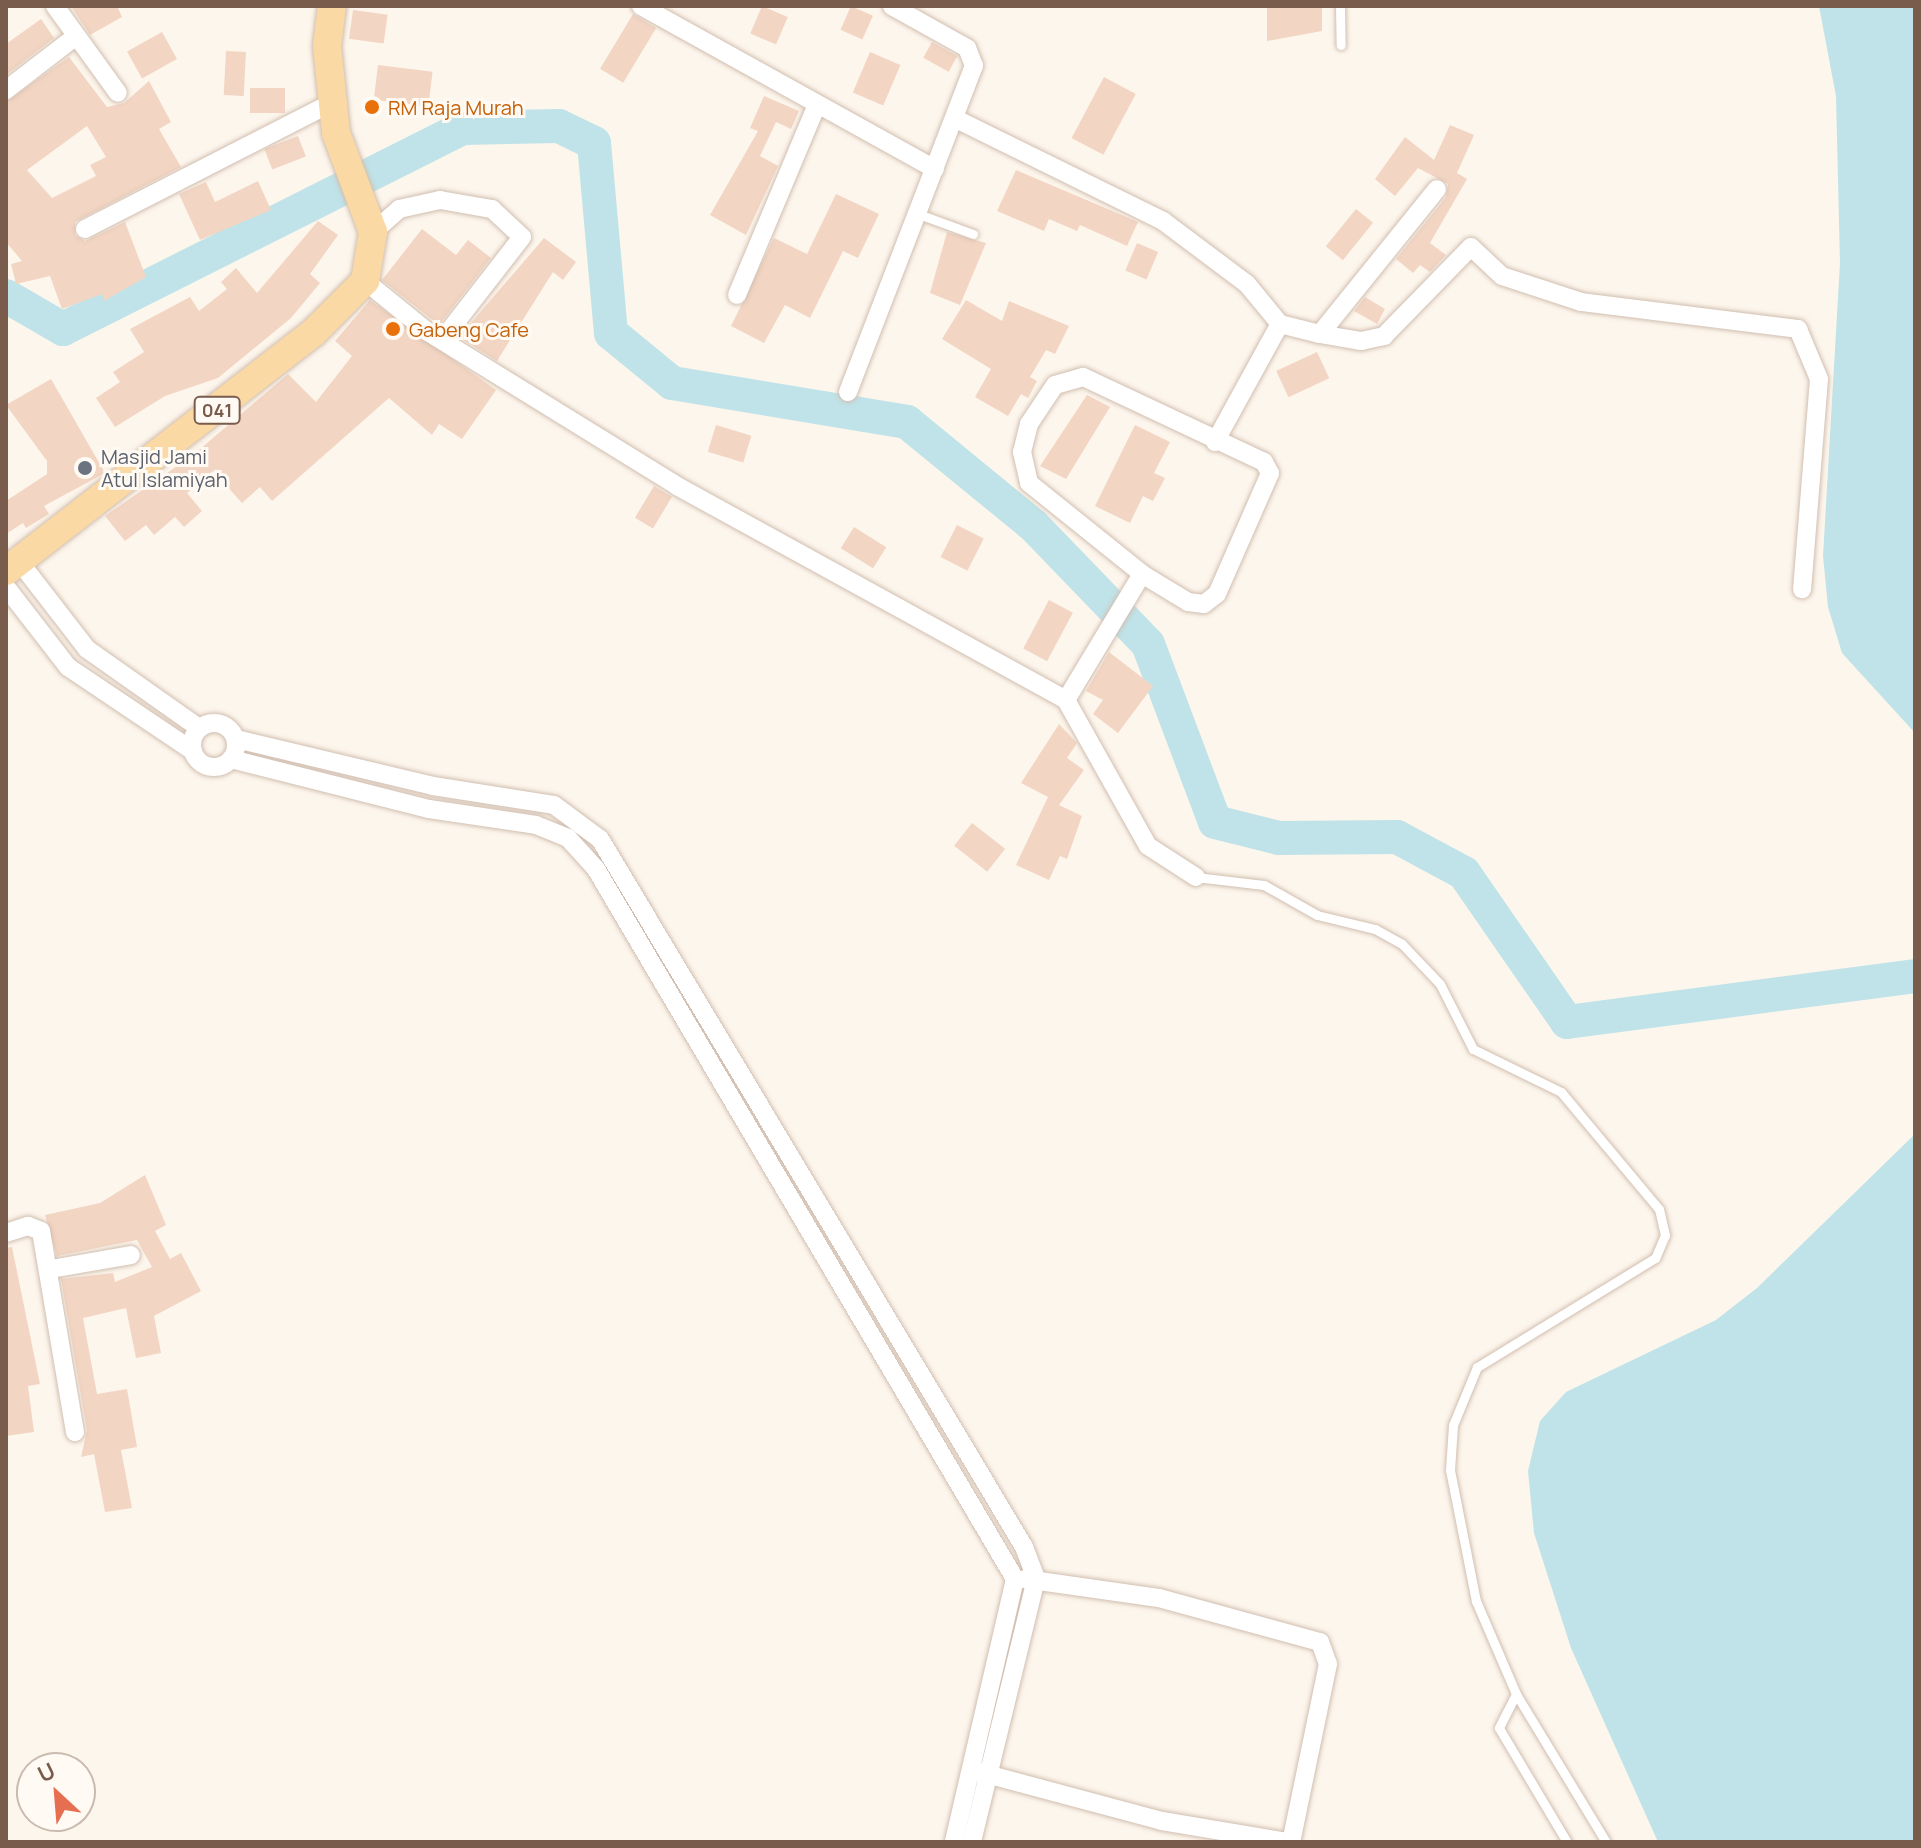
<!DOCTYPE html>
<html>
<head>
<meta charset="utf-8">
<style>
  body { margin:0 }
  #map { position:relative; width:1921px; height:1848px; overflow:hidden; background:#fdf6ec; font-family:Manrope,sans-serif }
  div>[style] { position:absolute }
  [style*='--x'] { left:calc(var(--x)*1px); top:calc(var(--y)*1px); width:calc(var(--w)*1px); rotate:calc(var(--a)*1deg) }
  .water>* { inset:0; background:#bfe3e8 }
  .river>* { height:34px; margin:-17px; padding:0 17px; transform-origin:17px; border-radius:17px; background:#bfe3e8 }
  .building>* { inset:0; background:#f3d5c3; transform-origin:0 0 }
  .roads { filter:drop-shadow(0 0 2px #d1beb0) drop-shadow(0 0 2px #d1beb0) }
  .lane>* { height:9px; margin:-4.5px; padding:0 4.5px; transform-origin:4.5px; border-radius:4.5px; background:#fff }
  .street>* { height:18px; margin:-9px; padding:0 9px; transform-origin:9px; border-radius:9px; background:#fff }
  .street>.ring { margin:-9px; padding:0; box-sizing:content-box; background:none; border:18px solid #fff; border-radius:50% }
  .primary>* { height:28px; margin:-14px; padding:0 14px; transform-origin:14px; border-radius:14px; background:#fbd9a5 }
  .dots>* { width:22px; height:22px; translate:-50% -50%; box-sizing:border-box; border:4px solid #fffaf3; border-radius:50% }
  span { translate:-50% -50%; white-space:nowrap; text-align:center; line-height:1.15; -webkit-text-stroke:6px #fffaf3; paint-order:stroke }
  .shield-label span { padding:2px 6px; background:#fffaf3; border:2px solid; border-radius:6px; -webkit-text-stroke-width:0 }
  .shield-label { font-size:18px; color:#7a5c4d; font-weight:700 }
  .food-label { font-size:20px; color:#c56008 }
  .left { translate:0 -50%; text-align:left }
  .worship-label { font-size:20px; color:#5b616d }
  .frame { position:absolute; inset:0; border:8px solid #7a5c4d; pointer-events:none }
  .north { position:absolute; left:16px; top:1752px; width:80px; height:80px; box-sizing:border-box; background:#fffaf3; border:2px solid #cabbb1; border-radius:50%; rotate:334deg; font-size:22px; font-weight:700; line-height:32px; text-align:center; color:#7a5c4d }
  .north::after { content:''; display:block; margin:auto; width:28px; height:36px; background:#e76f51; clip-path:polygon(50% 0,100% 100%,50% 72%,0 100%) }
</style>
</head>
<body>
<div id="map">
  <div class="water">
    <i style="clip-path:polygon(1819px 6px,1915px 6px,1915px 733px,1842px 653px,1828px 607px,1823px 556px,1840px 263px,1836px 96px)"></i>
    <i style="clip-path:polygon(1915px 1134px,1915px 1842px,1658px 1842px,1571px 1648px,1534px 1533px,1528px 1471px,1540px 1421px,1566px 1392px,1716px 1320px,1757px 1288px)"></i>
  </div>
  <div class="river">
    <i style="--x:6;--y:296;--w:66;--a:30.1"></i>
    <i style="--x:63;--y:329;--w:447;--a:-26.7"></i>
    <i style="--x:462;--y:128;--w:97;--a:-1.2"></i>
    <i style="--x:559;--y:126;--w:39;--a:26"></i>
    <i style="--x:594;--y:143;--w:191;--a:84.9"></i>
    <i style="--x:611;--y:333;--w:79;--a:39.3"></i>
    <i style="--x:672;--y:383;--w:238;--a:9.4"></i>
    <i style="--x:907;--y:422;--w:163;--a:39.3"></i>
    <i style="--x:1033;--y:525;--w:165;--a:46"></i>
    <i style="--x:1148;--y:644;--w:190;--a:69.4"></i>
    <i style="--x:1215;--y:822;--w:66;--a:14"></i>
    <i style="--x:1279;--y:838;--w:118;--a:-0.5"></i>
    <i style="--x:1397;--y:837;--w:76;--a:28.2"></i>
    <i style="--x:1464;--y:873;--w:181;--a:55.3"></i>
    <i style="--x:1567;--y:1022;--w:351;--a:-7.5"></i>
  </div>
  <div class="building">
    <i style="clip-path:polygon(71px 6px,117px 6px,122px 17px,90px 35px)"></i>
    <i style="left:762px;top:6px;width:28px;height:30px;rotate:23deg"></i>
    <i style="left:851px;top:6px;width:24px;height:26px;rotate:24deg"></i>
    <i style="clip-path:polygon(1267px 6px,1322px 6px,1322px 31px,1267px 41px)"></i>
    <i style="left:353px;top:10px;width:35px;height:29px;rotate:8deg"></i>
    <i style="left:633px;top:14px;width:27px;height:64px;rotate:31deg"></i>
    <i style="clip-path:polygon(41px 19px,54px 38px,6px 75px,6px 44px)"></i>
    <i style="left:162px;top:32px;width:31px;height:40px;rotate:61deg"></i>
    <i style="left:932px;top:42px;width:29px;height:18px;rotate:29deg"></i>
    <i style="left:226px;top:51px;width:20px;height:44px;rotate:3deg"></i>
    <i style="left:870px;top:52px;width:33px;height:44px;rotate:23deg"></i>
    <i style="clip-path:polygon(evenodd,69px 57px,107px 107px,124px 103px,149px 81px,171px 122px,159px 129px,181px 167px,75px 222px,75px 235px,85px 241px,125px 222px,146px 277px,104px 301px,102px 294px,62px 309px,50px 276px,16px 284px,11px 264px,22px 261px,6px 242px,6px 102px,69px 57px,87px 126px,106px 157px,90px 165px,96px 176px,52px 198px,27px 170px,87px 126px)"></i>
    <i style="left:378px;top:65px;width:55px;height:35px;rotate:7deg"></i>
    <i style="left:1104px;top:77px;width:36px;height:69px;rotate:28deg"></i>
    <i style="left:250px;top:88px;width:35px;height:25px"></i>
    <i style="clip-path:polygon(764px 96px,799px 111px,791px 129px,776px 122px,760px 156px,778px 166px,746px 235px,710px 215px,758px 131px,750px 128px)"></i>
    <i style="clip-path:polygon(1450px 125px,1474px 135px,1457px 173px,1467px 179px,1430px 243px,1446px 255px,1430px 272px,1420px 265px,1413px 273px,1396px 259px,1446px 197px,1448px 184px,1418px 168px,1395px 196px,1375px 179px,1405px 137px,1434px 160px)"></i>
    <i style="left:298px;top:136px;width:22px;height:36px;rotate:69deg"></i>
    <i style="clip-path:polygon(1016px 170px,1138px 222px,1127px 246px,1080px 225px,1077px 231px,1049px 219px,1044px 231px,997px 211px)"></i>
    <i style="clip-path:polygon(258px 181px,271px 210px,200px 240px,179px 194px,206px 182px,215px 202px)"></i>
    <i style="clip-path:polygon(836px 194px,879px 214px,858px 258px,843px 251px,810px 318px,785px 305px,764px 343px,731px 326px,774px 238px,807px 254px)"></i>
    <i style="left:1356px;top:209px;width:22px;height:48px;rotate:39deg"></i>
    <i style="clip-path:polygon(318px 221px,338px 235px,310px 274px,320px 283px,291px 318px,218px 378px,165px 396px,115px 427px,96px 398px,120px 382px,113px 372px,144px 352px,130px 329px,190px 297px,199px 311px,227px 289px,221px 282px,236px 268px,257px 293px)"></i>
    <i style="clip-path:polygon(422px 229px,456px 255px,468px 240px,491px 258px,439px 325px,382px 280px)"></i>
    <i style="clip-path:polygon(947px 232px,986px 243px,960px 305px,930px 293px)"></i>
    <i style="clip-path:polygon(544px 238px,576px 262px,563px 280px,553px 272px,497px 361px,459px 337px)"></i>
    <i style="left:1137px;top:243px;width:23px;height:30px;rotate:23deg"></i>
    <i style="clip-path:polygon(1365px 297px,1385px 309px,1377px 324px,1354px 311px)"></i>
    <i style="clip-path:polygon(370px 300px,496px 390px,462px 439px,439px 424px,432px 435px,389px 398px,272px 501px,260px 487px,242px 503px,213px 471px,187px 493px,202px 511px,184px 527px,175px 517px,154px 535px,146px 525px,125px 541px,105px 516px,193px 455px,288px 374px,316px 402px,352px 356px,335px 341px)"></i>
    <i style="clip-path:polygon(966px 300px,1002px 321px,1009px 301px,1069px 326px,1055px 354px,1046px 350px,1030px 377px,1037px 381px,1028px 398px,1021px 394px,1008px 416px,975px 397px,991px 369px,942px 339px)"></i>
    <i style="left:1317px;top:352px;width:29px;height:45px;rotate:65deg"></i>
    <i style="clip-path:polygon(51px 379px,105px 473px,44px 506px,49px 514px,26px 528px,23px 523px,6px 534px,6px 501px,47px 474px,47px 461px,6px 405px)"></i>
    <i style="clip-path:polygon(1087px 395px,1110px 407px,1066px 479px,1040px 466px)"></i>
    <i style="left:716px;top:425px;width:37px;height:28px;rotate:17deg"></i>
    <i style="clip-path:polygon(1135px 425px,1170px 442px,1154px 473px,1165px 478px,1153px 501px,1143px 496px,1130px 523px,1095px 506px)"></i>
    <i style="left:654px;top:486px;width:21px;height:37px;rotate:31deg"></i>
    <i style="left:957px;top:525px;width:30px;height:36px;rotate:27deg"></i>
    <i style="left:854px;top:527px;width:38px;height:25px;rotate:32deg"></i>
    <i style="left:1049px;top:600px;width:27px;height:55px;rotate:28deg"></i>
    <i style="clip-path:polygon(1109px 652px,1153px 686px,1118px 733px,1093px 714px,1103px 700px,1086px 691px)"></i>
    <i style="clip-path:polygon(1059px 724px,1077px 743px,1067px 758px,1084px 770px,1059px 805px,1082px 816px,1067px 859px,1060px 856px,1049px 880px,1016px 865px,1048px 797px,1021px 783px)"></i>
    <i style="left:972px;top:823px;width:42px;height:29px;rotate:38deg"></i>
    <i style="clip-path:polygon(145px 1175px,166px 1225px,155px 1231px,170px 1259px,181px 1253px,201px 1291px,154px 1316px,161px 1353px,136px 1358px,126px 1308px,83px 1318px,97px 1394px,127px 1389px,137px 1447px,121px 1450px,132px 1508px,105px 1512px,94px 1454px,81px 1457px,87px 1430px,61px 1279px,113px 1273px,115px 1282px,152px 1267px,137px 1240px,57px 1256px,45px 1215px,100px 1203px)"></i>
    <i style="clip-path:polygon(12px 1247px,40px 1384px,28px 1386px,34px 1432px,6px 1436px,6px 1248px)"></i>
  </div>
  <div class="roads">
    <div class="lane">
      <i style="--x:1340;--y:6;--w:39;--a:89"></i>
      <i style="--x:916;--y:213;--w:61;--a:20.2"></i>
      <i style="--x:1196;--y:877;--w:68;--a:6.7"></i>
      <i style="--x:1264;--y:885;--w:61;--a:29.5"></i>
      <i style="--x:1317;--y:915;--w:60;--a:13.6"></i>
      <i style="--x:1375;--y:929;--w:31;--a:29"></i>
      <i style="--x:1402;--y:944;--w:55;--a:46.5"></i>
      <i style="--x:1440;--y:984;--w:73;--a:63.1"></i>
      <i style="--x:1473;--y:1049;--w:98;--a:26"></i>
      <i style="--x:1561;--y:1092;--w:153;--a:50.1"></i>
      <i style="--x:1659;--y:1209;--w:27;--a:77"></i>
      <i style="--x:1665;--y:1235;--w:25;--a:113"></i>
      <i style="--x:1655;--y:1258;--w:209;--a:148.5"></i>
      <i style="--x:1477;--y:1367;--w:63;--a:112.5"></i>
      <i style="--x:1453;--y:1425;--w:45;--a:93.8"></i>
      <i style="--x:1450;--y:1470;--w:134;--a:78.8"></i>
      <i style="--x:1476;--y:1601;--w:101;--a:66.7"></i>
      <i style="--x:1516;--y:1694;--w:173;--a:58.7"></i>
      <i style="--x:1516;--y:1694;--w:38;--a:117"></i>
      <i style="--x:1499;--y:1728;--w:133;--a:59.2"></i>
    </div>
    <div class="street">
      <i style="--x:55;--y:6;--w:107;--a:54.1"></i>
      <i style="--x:641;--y:6;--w:336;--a:29"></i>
      <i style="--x:6;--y:90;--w:88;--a:-37.6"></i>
      <i style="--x:958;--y:120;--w:229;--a:26.2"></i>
      <i style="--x:1163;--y:221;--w:105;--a:36.9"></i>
      <i style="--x:1247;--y:284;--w:52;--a:50.5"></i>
      <i style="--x:1280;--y:324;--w:41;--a:14"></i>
      <i style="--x:1320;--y:334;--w:186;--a:-51.1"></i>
      <i style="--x:85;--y:229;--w:276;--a:-27.1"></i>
      <i style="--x:373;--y:232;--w:35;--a:-41"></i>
      <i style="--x:399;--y:209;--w:42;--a:-12.4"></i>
      <i style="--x:440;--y:200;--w:53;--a:9.8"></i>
      <i style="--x:492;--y:209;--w:41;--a:43"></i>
      <i style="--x:522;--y:237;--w:130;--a:127.8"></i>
      <i style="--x:365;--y:281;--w:81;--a:39"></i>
      <i style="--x:428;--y:332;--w:293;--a:31.7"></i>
      <i style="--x:677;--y:486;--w:444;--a:28.8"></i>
      <i style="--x:1066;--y:700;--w:147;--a:-58.9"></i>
      <i style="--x:1142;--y:574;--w:54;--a:31.3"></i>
      <i style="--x:1188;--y:602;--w:16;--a:7"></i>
      <i style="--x:1204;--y:604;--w:16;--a:-38"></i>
      <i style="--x:1217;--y:594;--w:132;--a:-66.3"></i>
      <i style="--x:1270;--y:473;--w:13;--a:-119"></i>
      <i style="--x:1264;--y:462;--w:200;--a:-154.8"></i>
      <i style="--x:1083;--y:377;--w:29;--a:164"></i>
      <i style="--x:1055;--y:385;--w:47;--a:123.7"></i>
      <i style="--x:1029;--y:424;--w:29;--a:104"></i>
      <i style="--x:1022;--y:452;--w:32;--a:77"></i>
      <i style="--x:1029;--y:483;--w:145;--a:38.8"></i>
      <i style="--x:737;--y:295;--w:206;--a:-67.2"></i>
      <i style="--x:1320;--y:334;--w:42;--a:9.7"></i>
      <i style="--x:1361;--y:341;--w:24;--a:-12"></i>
      <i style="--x:1384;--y:336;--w:124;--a:-45.7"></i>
      <i style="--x:1471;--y:247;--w:42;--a:43.1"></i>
      <i style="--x:1502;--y:276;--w:83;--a:18.2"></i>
      <i style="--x:1581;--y:302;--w:219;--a:7.1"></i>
      <i style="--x:1798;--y:329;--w:54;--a:67.2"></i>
      <i style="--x:1819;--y:379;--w:211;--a:94.6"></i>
      <i style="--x:848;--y:392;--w:350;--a:-68.9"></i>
      <i style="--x:974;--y:66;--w:19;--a:-111"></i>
      <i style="--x:967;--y:48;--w:86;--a:-150.8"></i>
      <i style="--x:1215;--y:442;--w:135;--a:-61.2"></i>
      <i style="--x:19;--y:561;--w:111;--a:52.3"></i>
      <i style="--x:87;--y:649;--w:137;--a:35.2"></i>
      <i style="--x:6;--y:587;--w:101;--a:52.2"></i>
      <i style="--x:68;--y:667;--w:151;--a:33.9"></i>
      <i style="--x:1066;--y:700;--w:167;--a:60.7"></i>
      <i style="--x:1148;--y:846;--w:57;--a:32.9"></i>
      <i class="ring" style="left:192px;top:723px;width:26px;height:26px"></i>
      <i style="--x:236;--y:739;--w:203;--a:13.4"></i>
      <i style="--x:433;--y:786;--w:122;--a:8.9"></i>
      <i style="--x:554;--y:805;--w:57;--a:36.5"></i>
      <i style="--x:600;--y:839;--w:825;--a:59.08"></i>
      <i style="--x:1024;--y:1547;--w:34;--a:69"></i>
      <i style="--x:1036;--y:1579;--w:271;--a:103.7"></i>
      <i style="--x:231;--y:759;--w:204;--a:14.2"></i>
      <i style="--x:429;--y:809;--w:108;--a:8.5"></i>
      <i style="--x:536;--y:825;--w:35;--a:22"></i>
      <i style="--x:568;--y:838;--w:42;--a:47.9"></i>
      <i style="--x:596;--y:869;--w:824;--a:59.45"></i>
      <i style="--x:1015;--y:1579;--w:270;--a:103.1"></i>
      <i style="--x:6;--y:1233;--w:23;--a:-18"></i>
      <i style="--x:28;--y:1226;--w:14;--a:21"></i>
      <i style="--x:41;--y:1231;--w:204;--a:80.4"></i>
      <i style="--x:51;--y:1269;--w:81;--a:-9.9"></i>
      <i style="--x:1025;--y:1579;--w:135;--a:8.1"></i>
      <i style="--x:1159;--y:1598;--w:167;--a:15.3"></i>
      <i style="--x:1320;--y:1642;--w:23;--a:70"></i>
      <i style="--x:1328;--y:1664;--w:182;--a:101.7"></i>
      <i style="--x:979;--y:1772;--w:189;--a:15"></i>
      <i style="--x:1162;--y:1821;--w:128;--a:9.5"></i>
    </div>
    <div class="primary">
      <i style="--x:6;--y:571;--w:388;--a:-37.8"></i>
      <i style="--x:313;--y:333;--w:74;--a:-45"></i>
      <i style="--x:365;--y:281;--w:50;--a:-80.7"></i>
      <i style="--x:373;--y:232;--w:106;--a:-110.5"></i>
      <i style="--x:336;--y:133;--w:87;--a:-95.9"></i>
      <i style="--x:327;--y:46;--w:40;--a:-82.9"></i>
    </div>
  </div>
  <div class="dots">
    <i style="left:372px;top:107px;background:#e8710a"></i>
    <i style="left:393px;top:329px;background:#e8710a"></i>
    <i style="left:85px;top:468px;background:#6b7280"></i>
  </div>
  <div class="shield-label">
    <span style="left:217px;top:410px">041</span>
  </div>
  <div class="food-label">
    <span class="left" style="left:388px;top:107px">RM Raja Murah</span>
    <span class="left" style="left:409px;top:329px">Gabeng Cafe</span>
  </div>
  <div class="worship-label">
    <span class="left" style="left:101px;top:468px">Masjid Jami<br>Atul Islamiyah</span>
  </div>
  <div class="frame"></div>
  <div class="north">U</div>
</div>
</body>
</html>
